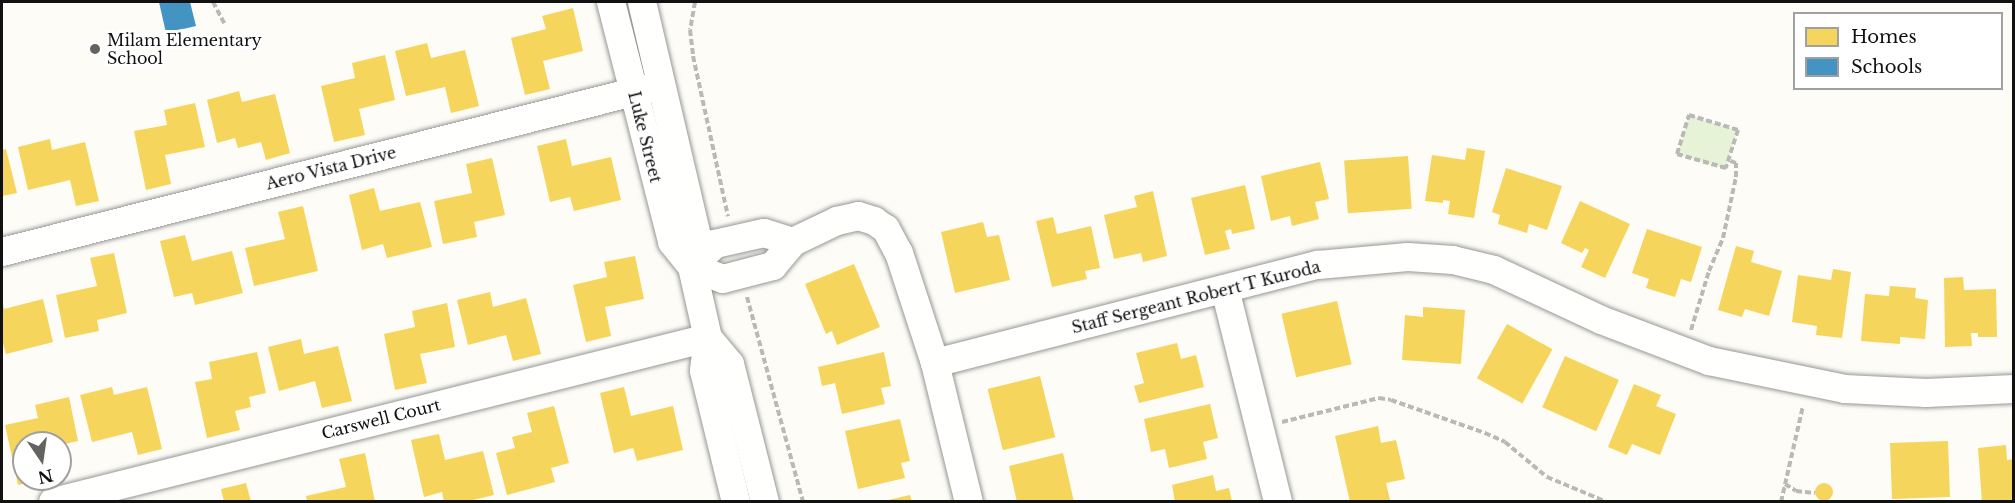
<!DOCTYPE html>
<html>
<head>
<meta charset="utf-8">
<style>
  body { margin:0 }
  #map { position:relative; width:2015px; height:503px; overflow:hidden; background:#fdfcf7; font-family:"Libre Baskerville",serif }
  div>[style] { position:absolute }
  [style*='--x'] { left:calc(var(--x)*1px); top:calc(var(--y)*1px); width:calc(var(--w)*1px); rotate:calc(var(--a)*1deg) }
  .green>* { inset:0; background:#e7f3d7; transform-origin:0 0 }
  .homes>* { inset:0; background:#f6d55c; transform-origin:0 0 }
  .round { border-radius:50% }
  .schools>* { inset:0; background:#4393c3 }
  .path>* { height:4px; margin-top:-2px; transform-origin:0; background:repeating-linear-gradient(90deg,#b9b9b8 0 6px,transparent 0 9px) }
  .roads { filter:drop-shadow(0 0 2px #979795) drop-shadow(0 0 2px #979795) }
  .minor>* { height:28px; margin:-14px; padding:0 14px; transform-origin:14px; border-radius:14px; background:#fffffe }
  .dots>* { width:16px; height:16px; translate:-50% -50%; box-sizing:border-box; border:3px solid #fff; border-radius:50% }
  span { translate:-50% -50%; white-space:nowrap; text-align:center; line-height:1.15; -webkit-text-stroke:6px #fff; paint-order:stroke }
  .poi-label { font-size:16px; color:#111 }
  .left { translate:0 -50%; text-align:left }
  .street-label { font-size:16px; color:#111 }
  .frame { position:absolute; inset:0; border:3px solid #111; pointer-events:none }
  .legend { position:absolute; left:1793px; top:12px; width:210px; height:78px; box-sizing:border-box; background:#fff; border:2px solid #a0a0a0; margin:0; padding:8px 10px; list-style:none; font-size:18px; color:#111 }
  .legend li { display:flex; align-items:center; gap:12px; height:30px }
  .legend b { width:30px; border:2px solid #a0a0a0 }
  .north { position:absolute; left:12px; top:431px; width:60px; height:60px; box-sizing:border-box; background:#fff; border:2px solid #a0a0a0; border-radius:50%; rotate:167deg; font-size:16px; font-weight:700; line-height:24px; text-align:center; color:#111 }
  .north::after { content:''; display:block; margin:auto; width:21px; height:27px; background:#646362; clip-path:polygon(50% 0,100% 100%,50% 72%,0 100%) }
</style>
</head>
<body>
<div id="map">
  <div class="green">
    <i style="left:1689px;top:115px;width:51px;height:41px;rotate:17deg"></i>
  </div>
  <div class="homes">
    <i style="clip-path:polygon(573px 8px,583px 51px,543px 61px,550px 89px,525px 95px,511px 38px,546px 29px,542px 16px)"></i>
    <i style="clip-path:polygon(427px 43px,431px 58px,465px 50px,479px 106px,451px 113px,445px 87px,406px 96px,395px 51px)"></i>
    <i style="clip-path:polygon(385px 55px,395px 100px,359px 109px,365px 135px,334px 142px,321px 86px,355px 78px,352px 63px)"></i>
    <i style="clip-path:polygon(239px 91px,242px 102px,275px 94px,290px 153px,266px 160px,261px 142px,238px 148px,235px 138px,217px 143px,207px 100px)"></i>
    <i style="clip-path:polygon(195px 103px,205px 147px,165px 155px,171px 184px,146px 190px,134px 131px,167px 125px,164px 110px)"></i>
    <i style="clip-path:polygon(50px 139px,52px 150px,85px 142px,99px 201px,76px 206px,70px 180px,28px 190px,18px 147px)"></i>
    <i style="clip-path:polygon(566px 139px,572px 166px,611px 157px,621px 200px,574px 211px,570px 197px,550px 202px,537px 146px)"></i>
    <i style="clip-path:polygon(1467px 148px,1485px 151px,1474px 218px,1448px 214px,1450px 201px,1443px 200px,1443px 203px,1425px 201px,1432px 155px,1465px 160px)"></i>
    <i style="clip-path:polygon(6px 149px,17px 193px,2px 196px,2px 150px)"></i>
    <i style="left:1408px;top:156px;width:53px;height:64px;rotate:86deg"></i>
    <i style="clip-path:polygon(492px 158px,505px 215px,474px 222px,477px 237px,443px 244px,434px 201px,472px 193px,466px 164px)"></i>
    <i style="clip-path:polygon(1320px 162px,1329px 199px,1315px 202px,1319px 219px,1292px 226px,1290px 216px,1271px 221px,1261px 176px)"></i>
    <i style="clip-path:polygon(1506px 168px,1562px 186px,1547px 230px,1529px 224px,1527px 233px,1498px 224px,1500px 215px,1492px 212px)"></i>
    <i style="clip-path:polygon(1245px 185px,1255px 229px,1232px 234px,1231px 229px,1225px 231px,1230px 249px,1205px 255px,1191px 198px)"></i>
    <i style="clip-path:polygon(374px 188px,380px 211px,420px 202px,432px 247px,387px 258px,383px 244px,362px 250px,349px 195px)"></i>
    <i style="clip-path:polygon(1153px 191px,1167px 256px,1143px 262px,1141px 253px,1114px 259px,1104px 215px,1137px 207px,1134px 196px)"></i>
    <i style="clip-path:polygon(1580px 201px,1630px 224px,1605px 278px,1581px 267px,1589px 250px,1585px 248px,1582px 253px,1561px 243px)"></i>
    <i style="clip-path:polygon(303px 206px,318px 271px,254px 286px,245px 248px,285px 239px,278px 212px)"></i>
    <i style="clip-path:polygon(1053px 217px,1057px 234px,1091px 226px,1100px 268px,1085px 271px,1087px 279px,1052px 287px,1036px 221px)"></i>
    <i style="clip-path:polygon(983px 222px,987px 237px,999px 235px,1010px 280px,955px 293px,941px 232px)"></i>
    <i style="clip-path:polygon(1647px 229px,1702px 247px,1691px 282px,1681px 279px,1675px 297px,1646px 288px,1649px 279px,1632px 273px)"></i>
    <i style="clip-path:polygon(185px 235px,192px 261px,232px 251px,243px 293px,195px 305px,192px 293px,174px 297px,160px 241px)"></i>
    <i style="clip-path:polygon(1736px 246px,1754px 251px,1751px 262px,1782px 271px,1769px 316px,1745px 309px,1742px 317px,1718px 310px)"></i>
    <i style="clip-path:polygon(114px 253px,127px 313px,97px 320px,99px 331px,65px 338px,56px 295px,97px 286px,90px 258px)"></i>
    <i style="clip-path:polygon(635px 256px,644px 299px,605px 307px,611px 336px,586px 342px,573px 285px,607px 277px,604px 262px)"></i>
    <i style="clip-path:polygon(854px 264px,880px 327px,837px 345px,832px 331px,826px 334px,805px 284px)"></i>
    <i style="clip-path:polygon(1833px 269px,1851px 272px,1842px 338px,1816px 335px,1817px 326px,1792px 322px,1798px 275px,1831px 280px)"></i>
    <i style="clip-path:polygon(1963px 277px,1964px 290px,1996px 289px,1997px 337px,1978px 337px,1978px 333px,1971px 333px,1972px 346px,1945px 347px,1944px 278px)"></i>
    <i style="clip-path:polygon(1890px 286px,1916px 288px,1915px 298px,1928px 300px,1925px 339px,1900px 337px,1900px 344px,1861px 341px,1865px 294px,1889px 296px)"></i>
    <i style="clip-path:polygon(490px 292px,493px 307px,526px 298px,541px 354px,513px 361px,506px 335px,468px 345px,457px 300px)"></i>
    <i style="clip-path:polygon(43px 299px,53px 342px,6px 354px,2px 340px,2px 301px,4px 309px)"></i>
    <i style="left:1337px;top:301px;width:65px;height:57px;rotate:77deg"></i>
    <i style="clip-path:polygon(447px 303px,455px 347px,420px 354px,427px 383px,395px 390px,384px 334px,415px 327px,412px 311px)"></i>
    <i style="clip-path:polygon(1423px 307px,1465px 310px,1461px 364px,1402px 360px,1405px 315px,1423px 317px)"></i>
    <i style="left:1507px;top:324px;width:52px;height:62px;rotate:29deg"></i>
    <i style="clip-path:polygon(301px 339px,304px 354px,338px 346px,352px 401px,322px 408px,315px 381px,279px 391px,268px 347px)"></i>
    <i style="clip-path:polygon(1177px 343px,1181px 359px,1196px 355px,1204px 387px,1139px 403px,1134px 386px,1144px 383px,1136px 353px)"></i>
    <i style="clip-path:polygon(257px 352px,266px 393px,249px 397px,251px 407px,235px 411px,240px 430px,207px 438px,195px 382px,212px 379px,209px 362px)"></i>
    <i style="clip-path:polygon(884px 352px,891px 386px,881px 388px,885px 404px,842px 414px,835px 383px,822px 386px,818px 367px)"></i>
    <i style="left:1565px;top:356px;width:59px;height:56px;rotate:24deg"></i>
    <i style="left:1040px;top:376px;width:63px;height:54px;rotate:76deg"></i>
    <i style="clip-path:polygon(1634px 384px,1661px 395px,1656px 406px,1676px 414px,1660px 455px,1632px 444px,1627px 455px,1608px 447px)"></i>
    <i style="clip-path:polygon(112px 387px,114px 395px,147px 387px,162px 449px,138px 455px,132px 432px,92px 442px,80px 395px)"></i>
    <i style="clip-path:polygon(624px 387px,631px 416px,673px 406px,683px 450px,637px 461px,633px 448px,614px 453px,600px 393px)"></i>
    <i style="clip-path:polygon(69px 397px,78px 441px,60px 445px,24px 443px,24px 479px,41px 480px,18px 485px,5px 425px,38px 418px,35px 405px)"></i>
    <i style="clip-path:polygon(1210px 404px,1218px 438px,1203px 442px,1207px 459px,1169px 468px,1165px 449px,1151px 452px,1144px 419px)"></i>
    <i style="clip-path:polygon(554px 406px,569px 463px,551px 468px,555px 482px,507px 495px,496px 453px,515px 448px,512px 437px,532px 432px,527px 413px)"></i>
    <i style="clip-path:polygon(900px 419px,910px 461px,901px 463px,905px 478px,858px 489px,845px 431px)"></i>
    <i style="clip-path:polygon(1378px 426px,1381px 443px,1396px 440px,1405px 479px,1386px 483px,1390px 500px,1350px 502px,1335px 436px)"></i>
    <i style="clip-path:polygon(439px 434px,445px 460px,483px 451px,494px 495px,465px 502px,444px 502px,442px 492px,424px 497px,411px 440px)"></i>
    <i style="left:1948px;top:441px;width:56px;height:58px;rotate:88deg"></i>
    <i style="clip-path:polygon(2006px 445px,2007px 460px,2014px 459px,2014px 502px,1982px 502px,1978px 448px)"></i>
    <i style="clip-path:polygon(365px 453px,375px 502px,307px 502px,306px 496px,346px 487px,339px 459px)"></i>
    <i style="clip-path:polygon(1063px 453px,1074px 502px,1017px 502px,1009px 466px)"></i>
    <i style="clip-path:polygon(1213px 475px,1216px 491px,1229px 488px,1232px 502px,1175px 502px,1172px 485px)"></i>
    <i class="round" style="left:1815px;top:483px;width:18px;height:18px"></i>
    <i style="clip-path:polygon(246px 483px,251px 502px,224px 502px,221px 489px)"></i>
    <i style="clip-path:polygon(910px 495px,912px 502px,884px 502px,884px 501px)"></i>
  </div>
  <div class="schools">
    <i style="clip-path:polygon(159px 2px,190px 2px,196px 26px,166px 33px)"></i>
  </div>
  <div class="path">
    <i style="--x:213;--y:2;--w:24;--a:62"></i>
    <i style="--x:695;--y:2;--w:28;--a:100"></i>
    <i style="--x:690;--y:30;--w:26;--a:83"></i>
    <i style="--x:693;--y:56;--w:164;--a:77.7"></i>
    <i style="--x:1689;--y:115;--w:51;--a:17"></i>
    <i style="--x:1738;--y:130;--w:40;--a:108"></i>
    <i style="--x:1726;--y:168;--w:51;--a:-164.1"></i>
    <i style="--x:1677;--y:154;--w:41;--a:-72.9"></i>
    <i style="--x:747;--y:297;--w:213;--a:74.7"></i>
    <i style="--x:1691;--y:330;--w:62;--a:-73"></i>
    <i style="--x:1709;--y:271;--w:36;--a:-67"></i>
    <i style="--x:1723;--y:238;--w:62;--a:-78"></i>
    <i style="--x:1736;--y:177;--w:14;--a:-90"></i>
    <i style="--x:1736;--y:163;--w:9;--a:-159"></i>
    <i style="--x:1282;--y:422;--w:100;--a:-13.9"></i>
    <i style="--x:1379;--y:398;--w:12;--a:9"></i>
    <i style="--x:1391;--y:400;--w:100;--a:19.3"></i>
    <i style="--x:1485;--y:433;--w:22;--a:24"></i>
    <i style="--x:1505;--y:442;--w:55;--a:39.8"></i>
    <i style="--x:1547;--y:477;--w:65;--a:22.6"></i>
    <i style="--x:1785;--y:484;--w:13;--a:32"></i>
    <i style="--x:1796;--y:491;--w:19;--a:6"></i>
    <i style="--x:1781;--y:502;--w:98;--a:-77.1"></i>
  </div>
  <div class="roads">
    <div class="minor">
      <i style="--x:611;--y:2;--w:248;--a:75.7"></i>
      <i style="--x:672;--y:242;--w:32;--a:51"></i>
      <i style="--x:642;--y:2;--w:241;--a:76.8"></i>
      <i style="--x:697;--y:237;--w:30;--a:99"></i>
      <i style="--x:692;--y:267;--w:73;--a:77.3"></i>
      <i style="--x:708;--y:338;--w:33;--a:97"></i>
      <i style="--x:704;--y:371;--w:135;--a:76.3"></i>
      <i style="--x:2;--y:252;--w:680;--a:-14.22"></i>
      <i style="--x:692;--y:267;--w:33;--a:21"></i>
      <i style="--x:723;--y:279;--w:52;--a:-14.6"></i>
      <i style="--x:773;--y:266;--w:31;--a:-50"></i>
      <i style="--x:793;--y:242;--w:49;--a:-25.5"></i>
      <i style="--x:837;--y:221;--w:22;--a:-13"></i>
      <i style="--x:858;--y:216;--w:17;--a:17"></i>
      <i style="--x:874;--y:221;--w:14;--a:34"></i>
      <i style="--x:886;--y:229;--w:27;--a:62"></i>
      <i style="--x:899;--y:253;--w:116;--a:71.9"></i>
      <i style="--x:935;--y:363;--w:143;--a:76.3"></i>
      <i style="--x:692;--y:267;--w:33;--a:-45"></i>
      <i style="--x:715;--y:244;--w:50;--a:-12.7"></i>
      <i style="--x:764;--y:233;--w:30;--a:17"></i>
      <i style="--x:1225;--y:289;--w:219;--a:76"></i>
      <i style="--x:708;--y:338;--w:34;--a:50"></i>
      <i style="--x:730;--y:364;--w:142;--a:75.8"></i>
      <i style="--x:935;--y:363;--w:395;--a:-14.4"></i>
      <i style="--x:1318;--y:265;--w:90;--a:-5.1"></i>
      <i style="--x:1408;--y:257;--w:45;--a:3.8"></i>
      <i style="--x:1453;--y:260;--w:42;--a:13.7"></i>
      <i style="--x:1494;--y:270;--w:118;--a:25"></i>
      <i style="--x:1601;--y:320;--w:116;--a:20.8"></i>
      <i style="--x:1709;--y:361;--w:139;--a:11.6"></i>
      <i style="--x:1845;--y:389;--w:81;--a:2.8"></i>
      <i style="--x:1926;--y:393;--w:88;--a:-2.6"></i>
      <i style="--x:53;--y:502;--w:675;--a:-14.06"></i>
    </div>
  </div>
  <div class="dots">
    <i style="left:95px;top:49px;background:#646362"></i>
  </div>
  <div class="poi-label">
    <span class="left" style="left:107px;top:49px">Milam Elementary<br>School</span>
  </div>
  <div class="street-label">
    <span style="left:645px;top:137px;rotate:76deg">Luke Street</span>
    <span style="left:331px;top:168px;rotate:-14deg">Aero Vista Drive</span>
    <span style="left:1196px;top:297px;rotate:-14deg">Staff Sergeant Robert T Kuroda</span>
    <span style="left:381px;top:419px;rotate:-14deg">Carswell Court</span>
  </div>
  <div class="frame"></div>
  <ul class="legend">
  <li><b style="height:16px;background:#f6d55c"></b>Homes</li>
  <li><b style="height:16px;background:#4393c3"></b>Schools</li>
  </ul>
  <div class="north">N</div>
</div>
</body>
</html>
